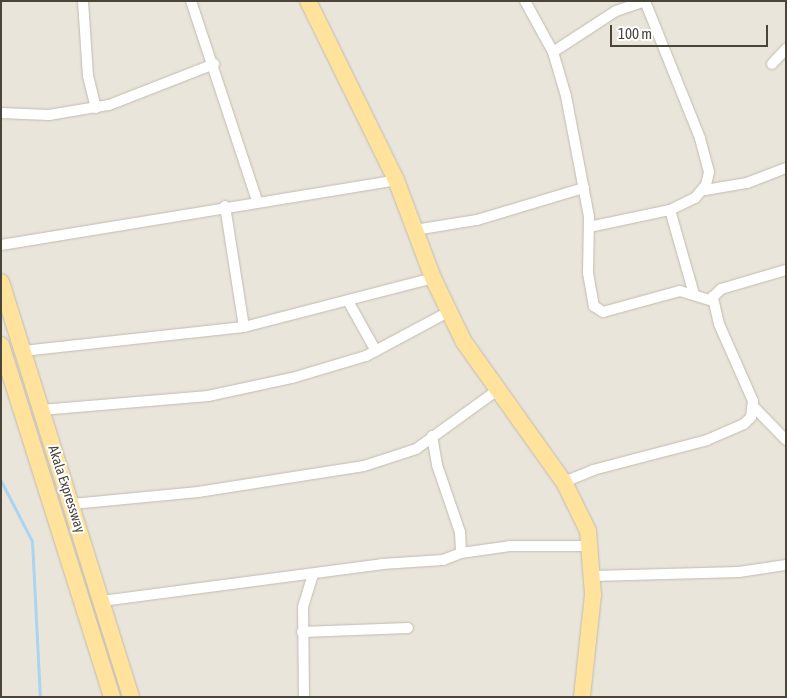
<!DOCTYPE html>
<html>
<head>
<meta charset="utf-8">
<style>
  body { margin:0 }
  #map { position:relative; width:787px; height:698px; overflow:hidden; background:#f6f3ec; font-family:"Asap Condensed",sans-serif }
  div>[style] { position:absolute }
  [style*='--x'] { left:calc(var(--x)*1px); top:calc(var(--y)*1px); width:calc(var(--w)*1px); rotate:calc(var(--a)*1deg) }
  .residential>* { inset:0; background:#eae5da; transform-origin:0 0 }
  .stream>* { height:3px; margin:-1.5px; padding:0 1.5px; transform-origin:1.5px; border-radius:1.5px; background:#a9d4f2 }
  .roads { filter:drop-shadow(0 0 1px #c2bbae) drop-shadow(0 0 1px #c2bbae) }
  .minor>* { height:10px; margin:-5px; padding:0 5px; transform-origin:5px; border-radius:5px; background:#fff }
  .primary>* { height:16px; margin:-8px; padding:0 8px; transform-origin:8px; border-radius:8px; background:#ffe39c }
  span { translate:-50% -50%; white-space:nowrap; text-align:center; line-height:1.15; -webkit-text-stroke:4px #fff; paint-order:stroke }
  .street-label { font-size:14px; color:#4b4439 }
  .frame { position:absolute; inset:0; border:2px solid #4b4439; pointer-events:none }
  .scale { position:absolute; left:610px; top:25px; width:158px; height:22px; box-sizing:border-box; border:2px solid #4b4439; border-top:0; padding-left:6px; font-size:15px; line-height:18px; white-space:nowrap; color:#4b4439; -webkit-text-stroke:4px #fff; paint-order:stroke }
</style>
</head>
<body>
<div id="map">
  <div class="residential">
    <i style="left:1px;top:1px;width:785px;height:696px"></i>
  </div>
  <div class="stream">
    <i style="--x:1;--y:481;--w:68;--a:62.7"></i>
    <i style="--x:32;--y:541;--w:156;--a:87.1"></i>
  </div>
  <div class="roads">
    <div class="minor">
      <i style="--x:83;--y:1;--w:75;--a:86.2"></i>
      <i style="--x:88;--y:76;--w:33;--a:76"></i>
      <i style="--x:191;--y:1;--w:211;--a:71.7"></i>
      <i style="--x:525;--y:1;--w:58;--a:61.2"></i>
      <i style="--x:553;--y:52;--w:46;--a:73.5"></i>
      <i style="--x:566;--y:96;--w:123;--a:79.2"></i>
      <i style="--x:589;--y:217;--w:56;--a:91"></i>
      <i style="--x:588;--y:273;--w:34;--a:80"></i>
      <i style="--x:594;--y:306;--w:11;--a:34"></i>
      <i style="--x:603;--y:312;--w:80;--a:-15.3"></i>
      <i style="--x:680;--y:291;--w:34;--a:17"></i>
      <i style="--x:553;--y:52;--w:75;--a:-33.1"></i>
      <i style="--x:616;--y:11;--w:31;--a:-19"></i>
      <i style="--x:772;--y:64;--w:21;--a:-47"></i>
      <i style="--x:1;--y:113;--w:48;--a:2.4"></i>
      <i style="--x:49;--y:115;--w:61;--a:-9.5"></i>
      <i style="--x:109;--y:105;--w:113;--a:-21.3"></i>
      <i style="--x:705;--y:190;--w:43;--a:-9.5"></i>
      <i style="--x:747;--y:183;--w:42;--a:-21"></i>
      <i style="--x:225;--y:206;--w:122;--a:81.1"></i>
      <i style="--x:670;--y:210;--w:87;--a:74.1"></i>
      <i style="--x:589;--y:227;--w:83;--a:-11.9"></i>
      <i style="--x:670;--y:210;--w:28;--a:-26"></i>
      <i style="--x:695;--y:198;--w:17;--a:-50"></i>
      <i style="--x:706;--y:185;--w:13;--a:-77"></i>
      <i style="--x:709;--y:172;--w:35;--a:-105"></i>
      <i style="--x:700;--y:138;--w:148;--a:-111.9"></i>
      <i style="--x:415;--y:230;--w:63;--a:-9.2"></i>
      <i style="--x:477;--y:220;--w:112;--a:-16.7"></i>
      <i style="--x:1;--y:245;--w:400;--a:-9.3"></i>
      <i style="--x:348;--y:301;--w:57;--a:60.8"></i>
      <i style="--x:23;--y:351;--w:222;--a:-6.2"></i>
      <i style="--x:244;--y:327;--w:195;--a:-14.5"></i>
      <i style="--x:754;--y:407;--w:46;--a:45.9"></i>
      <i style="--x:41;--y:410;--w:168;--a:-4.8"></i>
      <i style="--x:208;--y:396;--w:86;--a:-12.1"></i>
      <i style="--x:292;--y:378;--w:77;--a:-16.6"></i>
      <i style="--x:366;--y:356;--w:93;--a:-28.2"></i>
      <i style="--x:432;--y:436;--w:29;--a:80"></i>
      <i style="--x:437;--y:465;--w:71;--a:71.1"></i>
      <i style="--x:460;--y:532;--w:21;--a:87"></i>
      <i style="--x:564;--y:482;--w:31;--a:-22"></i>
      <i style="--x:593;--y:470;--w:118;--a:-14.7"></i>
      <i style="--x:707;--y:440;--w:40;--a:-23.4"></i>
      <i style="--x:744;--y:424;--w:10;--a:-45"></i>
      <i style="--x:751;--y:417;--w:16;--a:-83"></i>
      <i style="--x:753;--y:401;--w:84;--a:-113.8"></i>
      <i style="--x:719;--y:324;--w:28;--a:-103"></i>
      <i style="--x:713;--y:297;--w:11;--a:-45"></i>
      <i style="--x:721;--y:289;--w:68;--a:-16.3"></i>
      <i style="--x:72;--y:504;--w:127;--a:-5.4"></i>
      <i style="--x:198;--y:492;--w:168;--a:-8.9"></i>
      <i style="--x:364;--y:466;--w:55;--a:-18.1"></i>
      <i style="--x:416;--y:449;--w:102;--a:-35.9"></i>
      <i style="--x:593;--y:576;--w:146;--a:-1.6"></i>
      <i style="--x:739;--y:572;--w:48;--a:-8.5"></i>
      <i style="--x:102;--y:601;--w:282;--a:-7.5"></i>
      <i style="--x:382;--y:564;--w:61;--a:-3.8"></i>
      <i style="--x:443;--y:560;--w:19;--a:-21"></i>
      <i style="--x:461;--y:553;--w:49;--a:-8.1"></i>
      <i style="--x:510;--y:546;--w:80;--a:0"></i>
      <i style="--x:302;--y:632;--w:106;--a:-2.2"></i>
      <i style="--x:304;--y:697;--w:90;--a:-90.6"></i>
      <i style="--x:303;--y:607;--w:34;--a:-73"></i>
    </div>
    <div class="primary">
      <i style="--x:308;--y:1;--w:199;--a:63.8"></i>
      <i style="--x:396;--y:180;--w:105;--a:69.3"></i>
      <i style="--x:433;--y:278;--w:71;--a:64.2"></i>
      <i style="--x:464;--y:342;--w:172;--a:54.5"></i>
      <i style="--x:564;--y:482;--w:55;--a:63.9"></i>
      <i style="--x:588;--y:531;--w:64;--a:85.5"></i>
      <i style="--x:593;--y:595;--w:103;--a:96.2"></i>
      <i style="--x:1;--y:282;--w:435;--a:72.6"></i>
      <i style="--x:1;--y:345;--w:369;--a:72.5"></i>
    </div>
  </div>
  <div class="street-label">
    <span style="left:67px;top:489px;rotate:72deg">Akala Expressway</span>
  </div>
  <div class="frame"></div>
  <div class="scale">100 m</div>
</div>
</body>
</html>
